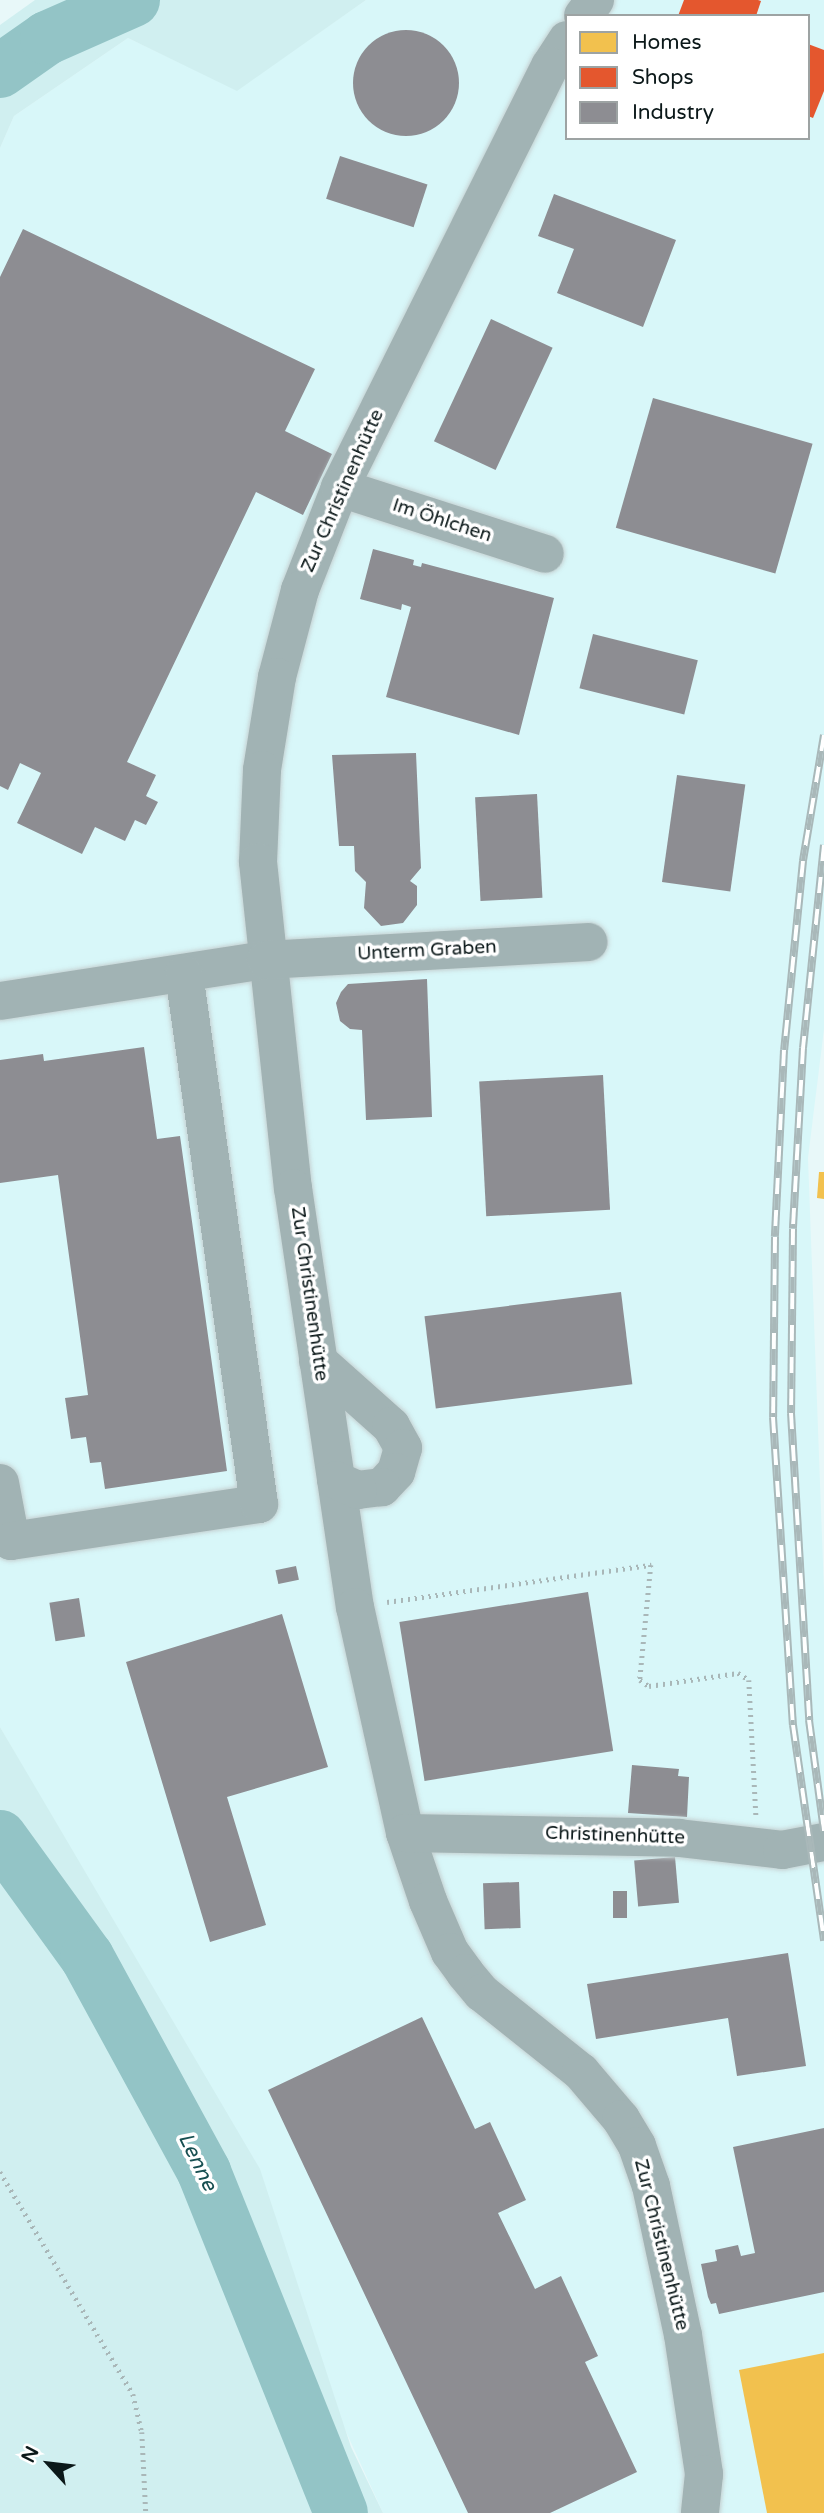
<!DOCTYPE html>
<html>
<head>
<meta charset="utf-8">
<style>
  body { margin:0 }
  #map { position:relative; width:824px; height:2513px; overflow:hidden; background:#e8f8f9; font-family:"Varela Round",sans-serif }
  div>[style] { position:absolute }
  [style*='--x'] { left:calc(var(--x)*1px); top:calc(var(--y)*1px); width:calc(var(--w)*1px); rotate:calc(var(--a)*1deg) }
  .built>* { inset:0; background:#d8f7f9 }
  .green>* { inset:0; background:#d0eff0 }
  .homes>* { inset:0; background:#f2c14e }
  .shops>* { inset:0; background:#e4572e }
  .industry>* { inset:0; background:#8d8d92; transform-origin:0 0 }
  .round { border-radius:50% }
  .river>* { height:54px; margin:-27px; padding:0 27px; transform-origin:27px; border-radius:27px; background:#93c4c6 }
  .path>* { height:4.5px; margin-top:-2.25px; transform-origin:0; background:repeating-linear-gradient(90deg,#a9b7b8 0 2px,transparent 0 7px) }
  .roads { filter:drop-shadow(0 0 2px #c6d2d3) drop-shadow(0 0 2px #c6d2d3) }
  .minor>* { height:38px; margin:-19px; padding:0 19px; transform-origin:19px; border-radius:19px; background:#a1b3b4 }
  .rail>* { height:8px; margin-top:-4px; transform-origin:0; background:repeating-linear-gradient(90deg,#fff 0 16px,#a9b8b9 0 32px); box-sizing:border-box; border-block:2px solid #a9b8b9 }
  span { translate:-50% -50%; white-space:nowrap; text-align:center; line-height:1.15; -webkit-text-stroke:7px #fff; paint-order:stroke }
  .street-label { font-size:19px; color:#0b1819 }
  .water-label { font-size:21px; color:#174f51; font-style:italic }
  .legend { position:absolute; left:565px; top:14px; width:245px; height:126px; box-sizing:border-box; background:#fff; border:2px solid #9da3a3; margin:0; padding:9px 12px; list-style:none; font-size:21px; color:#0b1819 }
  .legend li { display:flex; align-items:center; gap:14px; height:35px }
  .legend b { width:35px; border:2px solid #9da3a3 }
  .north { position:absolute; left:14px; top:2429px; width:70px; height:70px; -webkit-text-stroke:5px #fff; paint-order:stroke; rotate:297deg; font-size:19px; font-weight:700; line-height:28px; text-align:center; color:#0b1819 }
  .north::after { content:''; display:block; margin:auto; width:24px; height:32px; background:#0b1819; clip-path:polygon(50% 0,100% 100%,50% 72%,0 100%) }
</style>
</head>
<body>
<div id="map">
  <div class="built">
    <i style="clip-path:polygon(evenodd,366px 0,824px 0,824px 1029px,808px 1158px,824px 1591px,824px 2513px,383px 2513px,124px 1944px,0 1727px,0 148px,14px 116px,128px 38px,237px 90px,366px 0,567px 16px,808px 16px,808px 138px,567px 138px,567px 16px)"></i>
  </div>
  <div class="green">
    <i style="clip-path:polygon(35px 0,366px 0,237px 91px,128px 38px,14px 116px,0 148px,0 25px)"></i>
    <i style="clip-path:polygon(0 1727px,260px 2169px,351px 2447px,383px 2513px,0 2513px)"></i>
  </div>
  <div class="homes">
    <i style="clip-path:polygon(819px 1172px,824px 1172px,824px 1199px,817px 1198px)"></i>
    <i style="clip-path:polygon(824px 2353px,824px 2513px,767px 2513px,739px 2370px)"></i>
  </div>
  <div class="shops">
    <i style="clip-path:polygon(684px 0,758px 0,761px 1px,756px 16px,678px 16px)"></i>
    <i style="clip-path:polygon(808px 44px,824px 50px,824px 91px,813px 118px,808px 116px)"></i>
  </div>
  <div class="industry">
    <i class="round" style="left:353px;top:30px;width:106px;height:106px"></i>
    <i style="left:340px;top:156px;width:92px;height:45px;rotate:18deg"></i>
    <i style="clip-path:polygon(554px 194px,676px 240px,643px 327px,557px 293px,574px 249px,538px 236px)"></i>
    <i style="clip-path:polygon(23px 229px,315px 369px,285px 431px,332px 454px,303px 515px,256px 492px,127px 762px,156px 775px,146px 796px,158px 802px,146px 825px,135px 820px,125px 841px,95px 827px,82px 854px,17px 823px,41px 773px,20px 763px,8px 790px,0 786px,0 277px)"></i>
    <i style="left:491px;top:319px;width:68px;height:135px;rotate:25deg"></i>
    <i style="left:653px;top:398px;width:166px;height:135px;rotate:16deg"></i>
    <i style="clip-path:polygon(373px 549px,414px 560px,413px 565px,421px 567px,422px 563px,554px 598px,519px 735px,386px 697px,411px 607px,402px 604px,401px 610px,360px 599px)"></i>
    <i style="left:593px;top:634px;width:108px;height:56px;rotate:14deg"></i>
    <i style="clip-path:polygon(416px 753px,421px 868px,410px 881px,417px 886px,417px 905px,403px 923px,381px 926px,364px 908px,366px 882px,355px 871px,354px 846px,339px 846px,332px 755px)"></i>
    <i style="left:677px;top:775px;width:69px;height:108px;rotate:8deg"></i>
    <i style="left:537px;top:794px;width:104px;height:62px;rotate:87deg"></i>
    <i style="clip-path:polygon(427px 979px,432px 1117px,366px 1120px,362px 1030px,350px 1029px,340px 1021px,336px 1003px,341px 992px,348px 984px)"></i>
    <i style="clip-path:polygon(144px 1047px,157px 1139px,180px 1136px,227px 1471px,105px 1489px,101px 1462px,90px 1463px,86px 1437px,71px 1439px,65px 1398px,88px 1395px,58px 1175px,0 1183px,0 1060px,43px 1054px,44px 1061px)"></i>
    <i style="left:603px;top:1075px;width:135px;height:124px;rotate:87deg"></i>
    <i style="left:621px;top:1292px;width:93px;height:198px;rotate:83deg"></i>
    <i style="left:296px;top:1566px;width:14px;height:21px;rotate:78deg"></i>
    <i style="left:588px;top:1592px;width:161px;height:191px;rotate:81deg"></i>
    <i style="left:79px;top:1598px;width:39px;height:30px;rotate:81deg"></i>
    <i style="clip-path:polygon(282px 1614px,328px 1767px,227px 1797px,266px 1925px,210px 1942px,126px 1662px)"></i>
    <i style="clip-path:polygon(632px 1765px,679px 1769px,678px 1776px,689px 1777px,687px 1817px,628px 1813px)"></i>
    <i style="left:675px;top:1857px;width:46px;height:41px;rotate:85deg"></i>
    <i style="left:519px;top:1882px;width:46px;height:36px;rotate:88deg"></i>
    <i style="left:613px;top:1891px;width:14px;height:27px"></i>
    <i style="clip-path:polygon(788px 1953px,806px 2066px,737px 2076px,728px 2018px,596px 2039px,587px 1984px)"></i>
    <i style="clip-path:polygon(422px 2017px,475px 2129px,490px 2122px,526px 2200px,498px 2213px,535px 2289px,561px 2276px,598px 2356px,585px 2362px,637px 2472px,550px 2513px,468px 2513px,268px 2090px)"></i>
    <i style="clip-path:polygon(824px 2128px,824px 2292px,719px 2314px,716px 2303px,711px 2304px,708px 2297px,701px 2264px,717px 2261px,715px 2250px,738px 2245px,741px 2256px,755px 2253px,733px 2147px)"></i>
  </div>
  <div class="river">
    <i style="--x:0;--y:71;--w:57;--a:-35.1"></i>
    <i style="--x:47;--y:38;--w:94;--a:-23.8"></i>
    <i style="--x:0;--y:1837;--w:148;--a:54.1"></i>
    <i style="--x:87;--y:1957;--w:245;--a:61.4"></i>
    <i style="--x:204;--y:2172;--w:367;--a:68.1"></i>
  </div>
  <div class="path">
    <i style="--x:387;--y:1602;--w:267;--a:-8"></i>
    <i style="--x:651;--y:1565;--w:116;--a:95.5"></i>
    <i style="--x:640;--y:1680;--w:11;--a:34"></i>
    <i style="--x:649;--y:1686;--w:90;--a:-8.3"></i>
    <i style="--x:738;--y:1673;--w:13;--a:32"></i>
    <i style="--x:749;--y:1680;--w:135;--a:87"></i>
    <i style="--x:0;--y:2172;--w:259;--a:59.1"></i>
    <i style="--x:133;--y:2394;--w:39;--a:77"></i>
    <i style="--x:142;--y:2432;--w:81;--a:87.2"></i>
  </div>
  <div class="roads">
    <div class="minor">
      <i style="--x:583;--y:16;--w:20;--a:-53"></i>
      <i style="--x:567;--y:40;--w:31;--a:123"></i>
      <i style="--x:550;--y:66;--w:471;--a:116.5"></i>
      <i style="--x:340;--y:488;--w:110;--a:111.4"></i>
      <i style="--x:300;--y:590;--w:90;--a:104.8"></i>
      <i style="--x:277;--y:677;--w:94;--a:99.2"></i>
      <i style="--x:262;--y:770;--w:92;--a:92.5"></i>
      <i style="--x:258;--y:862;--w:328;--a:83.9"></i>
      <i style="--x:293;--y:1188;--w:424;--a:81.6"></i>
      <i style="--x:355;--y:1607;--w:231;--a:77.5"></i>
      <i style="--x:405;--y:1833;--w:72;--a:71.3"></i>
      <i style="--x:428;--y:1901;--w:56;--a:66.7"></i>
      <i style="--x:450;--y:1952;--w:26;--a:54"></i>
      <i style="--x:465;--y:1973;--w:26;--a:50"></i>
      <i style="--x:482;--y:1993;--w:127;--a:38.6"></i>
      <i style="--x:581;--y:2072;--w:62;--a:49.6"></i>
      <i style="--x:621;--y:2119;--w:31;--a:59"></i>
      <i style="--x:637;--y:2146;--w:42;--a:70.7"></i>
      <i style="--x:651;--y:2186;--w:152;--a:77.9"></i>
      <i style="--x:683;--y:2335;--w:141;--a:81.4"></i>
      <i style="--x:704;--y:2474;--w:39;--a:96"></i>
      <i style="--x:340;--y:488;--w:215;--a:17.8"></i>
      <i style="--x:0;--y:1001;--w:269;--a:-8.8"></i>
      <i style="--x:266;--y:960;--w:323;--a:-3.2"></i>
      <i style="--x:318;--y:1361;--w:98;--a:41.7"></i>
      <i style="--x:391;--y:1426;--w:25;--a:61"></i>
      <i style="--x:403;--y:1448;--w:25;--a:106"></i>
      <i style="--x:396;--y:1472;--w:21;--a:133"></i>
      <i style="--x:382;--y:1487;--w:24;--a:173"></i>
      <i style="--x:358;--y:1490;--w:24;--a:-156"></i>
      <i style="--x:0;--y:1483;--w:59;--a:79.3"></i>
      <i style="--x:11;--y:1541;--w:251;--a:-8.5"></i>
      <i style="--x:259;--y:1504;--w:535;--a:-98.05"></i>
      <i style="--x:405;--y:1833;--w:274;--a:1"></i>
      <i style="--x:679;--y:1838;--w:104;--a:6.6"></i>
      <i style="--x:782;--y:1850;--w:43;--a:-10.8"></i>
    </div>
  </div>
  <div class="rail">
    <i style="--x:824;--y:735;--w:128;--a:99.5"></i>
    <i style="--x:803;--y:861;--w:190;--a:95.7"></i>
    <i style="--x:784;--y:1050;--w:187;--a:92.8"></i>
    <i style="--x:775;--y:1237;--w:180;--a:90.6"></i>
    <i style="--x:773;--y:1417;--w:309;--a:86.3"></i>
    <i style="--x:793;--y:1725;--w:218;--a:81.8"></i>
    <i style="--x:824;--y:845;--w:204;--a:95.9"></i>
    <i style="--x:803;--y:1048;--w:181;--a:93.2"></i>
    <i style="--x:793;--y:1229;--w:184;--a:90.6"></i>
    <i style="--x:791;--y:1413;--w:308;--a:86.6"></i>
    <i style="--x:809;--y:1720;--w:112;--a:82.3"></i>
  </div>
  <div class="street-label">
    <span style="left:343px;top:491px;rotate:-66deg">Zur Christinenhütte</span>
    <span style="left:442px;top:521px;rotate:18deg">Im Öhlchen</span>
    <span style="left:427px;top:951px;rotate:-3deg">Unterm Graben</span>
    <span style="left:309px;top:1294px;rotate:82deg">Zur Christinenhütte</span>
    <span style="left:615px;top:1836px;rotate:2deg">Christinenhütte</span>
    <span style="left:661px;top:2245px;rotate:76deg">Zur Christinenhütte</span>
  </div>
  <div class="water-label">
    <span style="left:197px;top:2162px;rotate:64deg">Lenne</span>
  </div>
  <ul class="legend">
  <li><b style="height:19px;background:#f2c14e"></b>Homes</li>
  <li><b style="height:19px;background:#e4572e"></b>Shops</li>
  <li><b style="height:19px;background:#8d8d92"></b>Industry</li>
  </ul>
  <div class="north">N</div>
</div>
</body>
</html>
